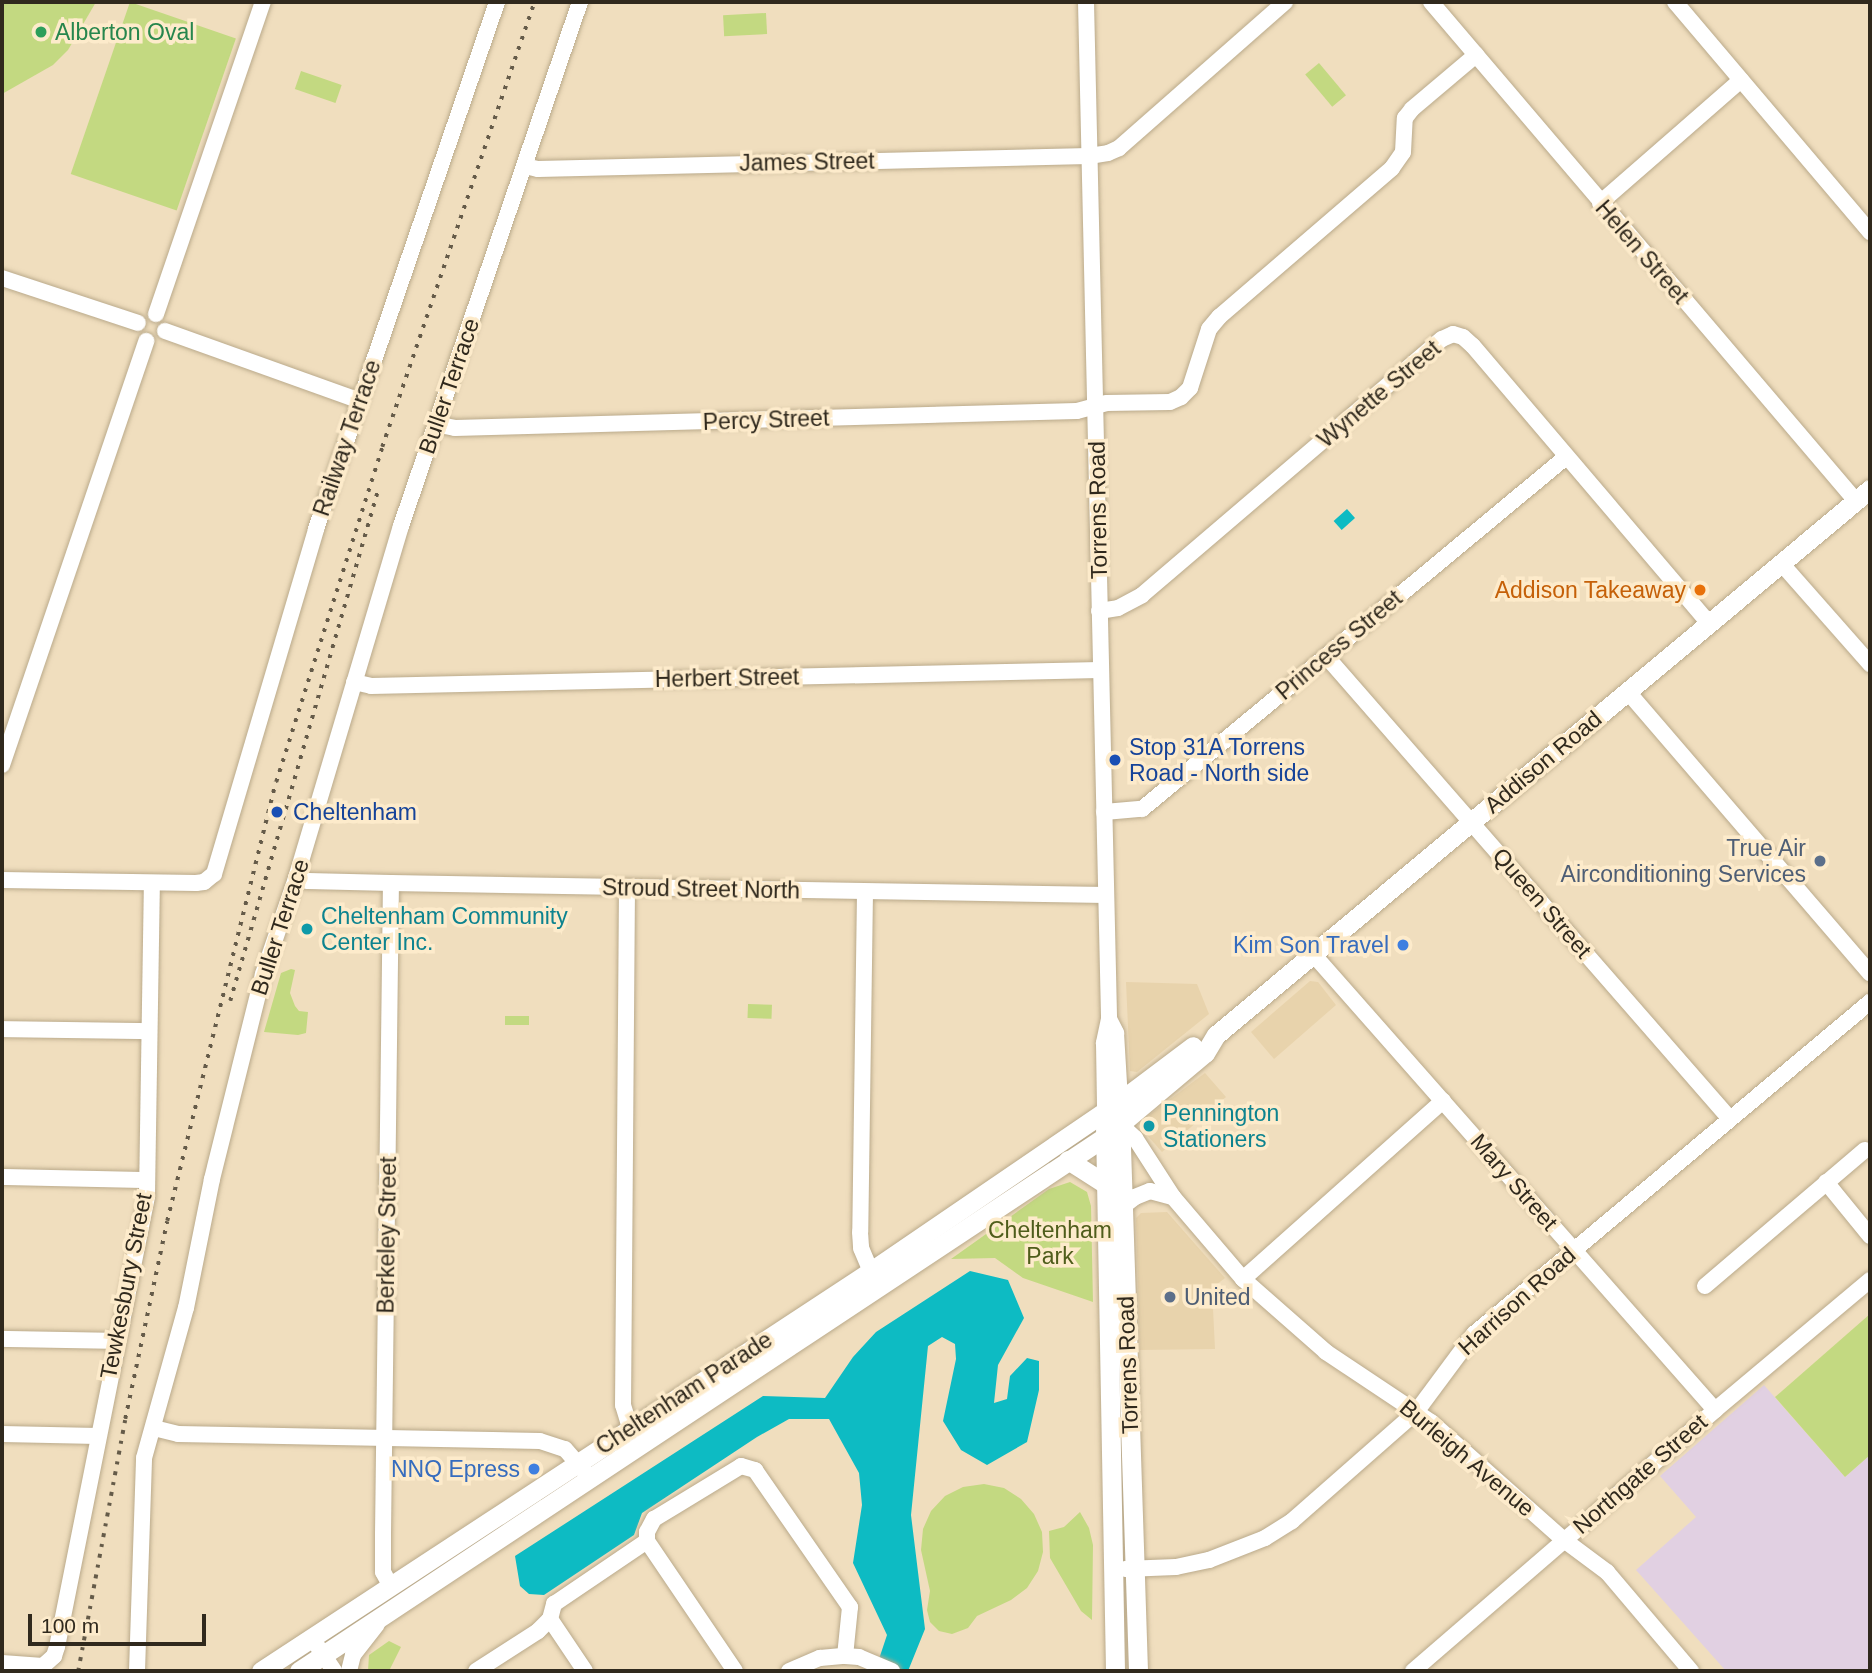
<!DOCTYPE html>
<html>
<head>
<meta charset="utf-8">
<style>
  body { margin:0 }
  #map { position:relative; width:1872px; height:1673px; overflow:hidden; background:#f0debe; font-family:Arial,sans-serif }
  div>[style] { position:absolute }
  [style*='--x'] { left:calc(var(--x)*1px); top:calc(var(--y)*1px); width:calc(var(--w)*1px); rotate:calc(var(--a)*1deg) }
  .built>* { inset:0; background:#e8d3ac }
  .industrial>* { inset:0; background:#e1d0e2 }
  .green>* { inset:0; background:#c3d981; transform-origin:0 0 }
  .water>* { inset:0; background:#0dbbc3; transform-origin:0 0 }
  .roads { filter:drop-shadow(0 0 2px #baaa8b) drop-shadow(0 0 2px #baaa8b) }
  .minor>* { height:16px; margin:-8px; padding:0 8px; transform-origin:8px; border-radius:8px; background:#fff }
  .major>* { height:19px; margin:-9.5px; padding:0 9.5px; transform-origin:9.5px; border-radius:9.5px; background:#fff }
  .rail>* { height:3.5px; margin-top:-1.75px; transform-origin:0; background:repeating-linear-gradient(90deg,#655b49 0 3.5px,transparent 0 10.5px) }
  .dots>* { width:19px; height:19px; translate:-50% -50%; box-sizing:border-box; border:4px solid #fdebcb; border-radius:50% }
  span { translate:-50% -50%; white-space:nowrap; text-align:center; line-height:1.15; -webkit-text-stroke:7px #fdebcb; paint-order:stroke }
  .leisure-label { font-size:23px; color:#27864d }
  .left { translate:0 -50%; text-align:left }
  .street-label { font-size:23px; color:#30291d }
  .food-label { font-size:23px; color:#c56008 }
  .right { translate:-100% -50%; text-align:right }
  .transit-label { font-size:23px; color:#164399 }
  .service-label { font-size:23px; color:#4e5e75 }
  .culture-label { font-size:23px; color:#0d838f }
  .shop-label { font-size:23px; color:#366cbe }
  .park-label { font-size:23px; color:#4f5d1b }
  .frame { position:absolute; inset:0; border:4px solid #30291d; pointer-events:none }
  .scale { position:absolute; left:28px; top:1614px; width:178px; height:32px; box-sizing:border-box; border:4px solid #30291d; border-top:0; padding-left:9px; font-size:21px; line-height:24px; white-space:nowrap; color:#30291d; -webkit-text-stroke:5px #fdebcb; paint-order:stroke }
</style>
</head>
<body>
<div id="map">
  <div class="built">
    <i style="clip-path:polygon(1310px 981px,1318px 982px,1336px 1005px,1274px 1059px,1251px 1032px)"></i>
    <i style="clip-path:polygon(1126px 982px,1197px 984px,1209px 1014px,1137px 1072px,1130px 1071px)"></i>
    <i style="clip-path:polygon(1205px 1073px,1226px 1097px,1162px 1152px,1139px 1126px,1140px 1122px)"></i>
    <i style="clip-path:polygon(1167px 1212px,1225px 1278px,1212px 1288px,1215px 1349px,1140px 1350px,1136px 1218px,1141px 1213px)"></i>
  </div>
  <div class="industrial">
    <i style="clip-path:polygon(1764px 1385px,1845px 1477px,1870px 1455px,1870px 1671px,1726px 1671px,1636px 1570px,1696px 1517px,1660px 1476px)"></i>
  </div>
  <div class="green">
    <i style="clip-path:polygon(2px 2px,96px 2px,68px 50px,53px 65px,2px 94px)"></i>
    <i style="left:130px;top:2px;width:112px;height:182px;rotate:19deg"></i>
    <i style="left:766px;top:13px;width:21px;height:43px;rotate:87deg"></i>
    <i style="left:1319px;top:63px;width:42px;height:18px;rotate:50deg"></i>
    <i style="left:301px;top:71px;width:43px;height:19px;rotate:19deg"></i>
    <i style="clip-path:polygon(291px 969px,295px 970px,290px 993px,295px 1006px,299px 1011px,308px 1012px,306px 1033px,298px 1035px,264px 1032px,281px 973px)"></i>
    <i style="left:748px;top:1004px;width:24px;height:14px;rotate:2deg"></i>
    <i style="left:505px;top:1016px;width:24px;height:9px"></i>
    <i style="clip-path:polygon(1070px 1182px,1087px 1192px,1091px 1206px,1093px 1302px,1023px 1278px,995px 1258px,951px 1259px,1049px 1189px)"></i>
    <i style="clip-path:polygon(1870px 1314px,1870px 1455px,1845px 1477px,1775px 1397px)"></i>
    <i style="clip-path:polygon(984px 1484px,1004px 1488px,1021px 1499px,1034px 1514px,1042px 1532px,1043px 1552px,1038px 1571px,1027px 1588px,1011px 1600px,977px 1616px,968px 1628px,952px 1634px,939px 1631px,930px 1622px,927px 1610px,930px 1591px,921px 1550px,923px 1529px,931px 1511px,945px 1496px,963px 1487px)"></i>
    <i style="clip-path:polygon(1080px 1512px,1089px 1528px,1093px 1545px,1092px 1620px,1081px 1611px,1050px 1558px,1049px 1531px,1064px 1527px)"></i>
    <i style="clip-path:polygon(389px 1641px,401px 1647px,389px 1671px,368px 1671px,369px 1655px)"></i>
  </div>
  <div class="water">
    <i style="left:1347px;top:509px;width:12px;height:18px;rotate:48deg"></i>
    <i style="clip-path:polygon(970px 1271px,1008px 1280px,1024px 1318px,998px 1365px,994px 1403px,1007px 1399px,1010px 1376px,1027px 1358px,1039px 1361px,1039px 1390px,1027px 1442px,987px 1465px,961px 1450px,943px 1421px,956px 1359px,955px 1344px,942px 1337px,928px 1346px,911px 1515px,925px 1629px,908px 1671px,875px 1671px,887px 1635px,853px 1563px,862px 1505px,859px 1473px,829px 1419px,789px 1419px,757px 1437px,642px 1513px,634px 1535px,544px 1595px,529px 1594px,520px 1586px,515px 1556px,763px 1396px,825px 1398px,853px 1357px,876px 1332px)"></i>
  </div>
  <div class="roads">
    <div class="minor">
      <i style="--x:1086;--y:2;--w:1017;--a:88.7"></i>
      <i style="--x:1109;--y:1019;--w:25;--a:102"></i>
      <i style="--x:1104;--y:1043;--w:67;--a:89.1"></i>
      <i style="--x:1431;--y:2;--w:655;--a:49.58"></i>
      <i style="--x:1675;--y:2;--w:302;--a:49.7"></i>
      <i style="--x:525;--y:166;--w:13;--a:13"></i>
      <i style="--x:538;--y:169;--w:551;--a:-1.35"></i>
      <i style="--x:1089;--y:156;--w:19;--a:-9"></i>
      <i style="--x:1108;--y:153;--w:12;--a:-24"></i>
      <i style="--x:1119;--y:148;--w:221;--a:-41.3"></i>
      <i style="--x:1600;--y:203;--w:187;--a:-41.1"></i>
      <i style="--x:2;--y:278;--w:143;--a:18.3"></i>
      <i style="--x:156;--y:314;--w:330;--a:-71.1"></i>
      <i style="--x:165;--y:331;--w:207;--a:19.7"></i>
      <i style="--x:435;--y:424;--w:20;--a:11"></i>
      <i style="--x:455;--y:428;--w:622;--a:-1.57"></i>
      <i style="--x:1077;--y:411;--w:30;--a:-15"></i>
      <i style="--x:1106;--y:403;--w:64;--a:-0.9"></i>
      <i style="--x:1170;--y:402;--w:12;--a:-24"></i>
      <i style="--x:1181;--y:397;--w:13;--a:-45"></i>
      <i style="--x:1190;--y:388;--w:62;--a:-72.1"></i>
      <i style="--x:1209;--y:329;--w:16;--a:-50"></i>
      <i style="--x:1219;--y:317;--w:228;--a:-40.7"></i>
      <i style="--x:1392;--y:168;--w:19;--a:-55"></i>
      <i style="--x:1403;--y:152;--w:34;--a:-87"></i>
      <i style="--x:1405;--y:118;--w:11;--a:-52"></i>
      <i style="--x:1412;--y:109;--w:84;--a:-40.2"></i>
      <i style="--x:1781;--y:563;--w:135;--a:48.6"></i>
      <i style="--x:1099;--y:611;--w:19;--a:-9"></i>
      <i style="--x:1118;--y:608;--w:27;--a:-28"></i>
      <i style="--x:1142;--y:595;--w:394;--a:-40.5"></i>
      <i style="--x:1442;--y:339;--w:12;--a:-24"></i>
      <i style="--x:1453;--y:334;--w:10;--a:17"></i>
      <i style="--x:1463;--y:337;--w:13;--a:42"></i>
      <i style="--x:1473;--y:346;--w:364;--a:49.6"></i>
      <i style="--x:1326;--y:656;--w:614;--a:48.89"></i>
      <i style="--x:354;--y:682;--w:17;--a:13"></i>
      <i style="--x:371;--y:686;--w:729;--a:-1.26"></i>
      <i style="--x:1628;--y:692;--w:371;--a:49.3"></i>
      <i style="--x:2;--y:765;--w:448;--a:-71.2"></i>
      <i style="--x:1104;--y:812;--w:38;--a:-5"></i>
      <i style="--x:1142;--y:809;--w:551;--a:-39.7"></i>
      <i style="--x:296;--y:878;--w:12;--a:14"></i>
      <i style="--x:308;--y:881;--w:83;--a:1.4"></i>
      <i style="--x:391;--y:883;--w:715;--a:0.96"></i>
      <i style="--x:2;--y:880;--w:194;--a:0.9"></i>
      <i style="--x:196;--y:883;--w:8;--a:-7"></i>
      <i style="--x:204;--y:882;--w:13;--a:-39"></i>
      <i style="--x:214;--y:874;--w:360;--a:-73.5"></i>
      <i style="--x:316;--y:529;--w:557;--a:-71.04"></i>
      <i style="--x:627;--y:887;--w:518;--a:90.44"></i>
      <i style="--x:623;--y:1405;--w:24;--a:73"></i>
      <i style="--x:865;--y:892;--w:340;--a:90.8"></i>
      <i style="--x:860;--y:1232;--w:16;--a:86"></i>
      <i style="--x:861;--y:1248;--w:25;--a:67"></i>
      <i style="--x:1313;--y:954;--w:608;--a:48.6"></i>
      <i style="--x:1109;--y:1019;--w:16;--a:63"></i>
      <i style="--x:1116;--y:1033;--w:68;--a:86.6"></i>
      <i style="--x:2;--y:1029;--w:146;--a:0.8"></i>
      <i style="--x:1120;--y:1124;--w:21;--a:43"></i>
      <i style="--x:1135;--y:1138;--w:70;--a:57.2"></i>
      <i style="--x:1173;--y:1197;--w:108;--a:49.5"></i>
      <i style="--x:1243;--y:1279;--w:111;--a:41.3"></i>
      <i style="--x:1326;--y:1352;--w:126;--a:33.7"></i>
      <i style="--x:1431;--y:1422;--w:178;--a:41.6"></i>
      <i style="--x:1564;--y:1540;--w:54;--a:36.7"></i>
      <i style="--x:1607;--y:1572;--w:130;--a:49.7"></i>
      <i style="--x:2;--y:1177;--w:144;--a:1.2"></i>
      <i style="--x:1826;--y:1182;--w:70;--a:50.8"></i>
      <i style="--x:1121;--y:1208;--w:18;--a:-38"></i>
      <i style="--x:1135;--y:1197;--w:16;--a:-22"></i>
      <i style="--x:1150;--y:1191;--w:24;--a:15"></i>
      <i style="--x:1243;--y:1279;--w:268;--a:-41.7"></i>
      <i style="--x:1705;--y:1286;--w:210;--a:-40.4"></i>
      <i style="--x:2;--y:1339;--w:113;--a:1"></i>
      <i style="--x:154;--y:1428;--w:25;--a:14"></i>
      <i style="--x:178;--y:1434;--w:362;--a:1.1"></i>
      <i style="--x:540;--y:1441;--w:26;--a:18"></i>
      <i style="--x:565;--y:1449;--w:30;--a:49"></i>
      <i style="--x:2;--y:1434;--w:96;--a:1.2"></i>
      <i style="--x:1125;--y:1569;--w:51;--a:-2.2"></i>
      <i style="--x:1176;--y:1567;--w:34;--a:-12"></i>
      <i style="--x:1209;--y:1560;--w:60;--a:-21.4"></i>
      <i style="--x:1265;--y:1538;--w:32;--a:-32"></i>
      <i style="--x:1292;--y:1521;--w:165;--a:-41.3"></i>
      <i style="--x:1416;--y:1412;--w:97;--a:-53.4"></i>
      <i style="--x:1474;--y:1334;--w:517;--a:-39.98"></i>
      <i style="--x:390;--y:1585;--w:15;--a:-118"></i>
      <i style="--x:383;--y:1572;--w:38;--a:-90"></i>
      <i style="--x:383;--y:1534;--w:651;--a:-89.3"></i>
      <i style="--x:318;--y:1647;--w:29;--a:56"></i>
      <i style="--x:2;--y:1663;--w:41;--a:4.2"></i>
      <i style="--x:43;--y:1666;--w:15;--a:-42"></i>
      <i style="--x:54;--y:1656;--w:9;--a:-72"></i>
      <i style="--x:57;--y:1647;--w:461;--a:-78.7"></i>
      <i style="--x:147;--y:1195;--w:311;--a:-89.1"></i>
      <i style="--x:137;--y:1671;--w:213;--a:-88.1"></i>
      <i style="--x:144;--y:1458;--w:156;--a:-74.4"></i>
      <i style="--x:186;--y:1308;--w:132;--a:-78.6"></i>
      <i style="--x:212;--y:1179;--w:211;--a:-76"></i>
      <i style="--x:263;--y:974;--w:102;--a:-71"></i>
      <i style="--x:296;--y:878;--w:367;--a:-73.4"></i>
      <i style="--x:401;--y:526;--w:554;--a:-71.14"></i>
      <i style="--x:349;--y:1671;--w:16;--a:-76"></i>
      <i style="--x:353;--y:1655;--w:39;--a:-52"></i>
      <i style="--x:476;--y:1671;--w:74;--a:-32.8"></i>
      <i style="--x:538;--y:1631;--w:17;--a:-45"></i>
      <i style="--x:585;--y:1671;--w:63;--a:-123.9"></i>
      <i style="--x:550;--y:1619;--w:16;--a:-75"></i>
      <i style="--x:554;--y:1604;--w:112;--a:-34.1"></i>
      <i style="--x:735;--y:1671;--w:157;--a:-124.1"></i>
      <i style="--x:647;--y:1541;--w:9;--a:-90"></i>
      <i style="--x:647;--y:1532;--w:15;--a:-62"></i>
      <i style="--x:654;--y:1519;--w:102;--a:-31.3"></i>
      <i style="--x:741;--y:1466;--w:15;--a:16"></i>
      <i style="--x:755;--y:1470;--w:167;--a:55.3"></i>
      <i style="--x:850;--y:1607;--w:49;--a:95.8"></i>
      <i style="--x:789;--y:1671;--w:34;--a:-23"></i>
      <i style="--x:820;--y:1658;--w:25;--a:-5"></i>
      <i style="--x:845;--y:1656;--w:14;--a:4"></i>
      <i style="--x:859;--y:1657;--w:36;--a:23"></i>
      <i style="--x:1413;--y:1671;--w:399;--a:-40.8"></i>
      <i style="--x:1715;--y:1410;--w:202;--a:-40"></i>
    </div>
    <div class="major">
      <i style="--x:1120;--y:1116;--w:555;--a:88.14"></i>
      <i style="--x:1105;--y:1125;--w:546;--a:88.95"></i>
      <i style="--x:1068;--y:1160;--w:46;--a:32.7"></i>
      <i style="--x:261;--y:1671;--w:729;--a:-33.25"></i>
      <i style="--x:871;--y:1271;--w:301;--a:-34.3"></i>
      <i style="--x:1120;--y:1101;--w:91;--a:-37"></i>
      <i style="--x:299;--y:1671;--w:968;--a:-33.54"></i>
      <i style="--x:1106;--y:1136;--w:129;--a:-40"></i>
      <i style="--x:1205;--y:1053;--w:21;--a:-59"></i>
      <i style="--x:1216;--y:1035;--w:852;--a:-39.86"></i>
    </div>
  </div>
  <div class="rail">
    <i style="--x:230;--y:1001;--w:532;--a:-73.85"></i>
    <i style="--x:78;--y:1671;--w:256;--a:-79.4"></i>
    <i style="--x:125;--y:1419;--w:202;--a:-78"></i>
    <i style="--x:167;--y:1221;--w:452;--a:-76.1"></i>
    <i style="--x:276;--y:782;--w:351;--a:-72.4"></i>
    <i style="--x:382;--y:447;--w:470;--a:-71.1"></i>
  </div>
  <div class="dots">
    <i style="left:41px;top:32px;background:#2e9e5b"></i>
    <i style="left:1700px;top:590px;background:#e8710a"></i>
    <i style="left:1115px;top:760px;background:#1a4fb4"></i>
    <i style="left:277px;top:812px;background:#1a4fb4"></i>
    <i style="left:1820px;top:861px;background:#5c6f8a"></i>
    <i style="left:307px;top:929px;background:#0f9aa8"></i>
    <i style="left:1403px;top:945px;background:#3f7fe0"></i>
    <i style="left:1149px;top:1126px;background:#0f9aa8"></i>
    <i style="left:1170px;top:1297px;background:#5c6f8a"></i>
    <i style="left:534px;top:1469px;background:#3f7fe0"></i>
  </div>
  <div class="leisure-label">
    <span class="left" style="left:55px;top:32px">Alberton Oval</span>
  </div>
  <div class="street-label">
    <span style="left:807px;top:162px;rotate:-1deg">James Street</span>
    <span style="left:1642px;top:252px;rotate:49deg">Helen Street</span>
    <span style="left:449px;top:386px;rotate:-71deg">Buller Terrace</span>
    <span style="left:1379px;top:394px;rotate:-40deg">Wynette Street</span>
    <span style="left:766px;top:420px;rotate:-2deg">Percy Street</span>
    <span style="left:347px;top:438px;rotate:-71deg">Railway Terrace</span>
    <span style="left:1098px;top:510px;rotate:-91deg">Torrens Road</span>
    <span style="left:1339px;top:645px;rotate:-40deg">Princess Street</span>
    <span style="left:727px;top:678px;rotate:-1deg">Herbert Street</span>
    <span style="left:1543px;top:762px;rotate:-40deg">Addison Road</span>
    <span style="left:701px;top:889px;rotate:1deg">Stroud Street North</span>
    <span style="left:1542px;top:903px;rotate:49deg">Queen Street</span>
    <span style="left:280px;top:927px;rotate:-72deg">Buller Terrace</span>
    <span style="left:1514px;top:1182px;rotate:49deg">Mary Street</span>
    <span style="left:387px;top:1235px;rotate:-89deg">Berkeley Street</span>
    <span style="left:126px;top:1286px;rotate:-79deg">Tewkesbury Street</span>
    <span style="left:1517px;top:1301px;rotate:-42deg">Harrison Road</span>
    <span style="left:1128px;top:1365px;rotate:-92deg">Torrens Road</span>
    <span style="left:684px;top:1393px;rotate:-33deg">Cheltenham Parade</span>
    <span style="left:1467px;top:1458px;rotate:40deg">Burleigh Avenue</span>
    <span style="left:1640px;top:1474px;rotate:-41deg">Northgate Street</span>
  </div>
  <div class="food-label">
    <span class="right" style="left:1686px;top:590px">Addison Takeaway</span>
  </div>
  <div class="transit-label">
    <span class="left" style="left:1129px;top:760px">Stop 31A Torrens<br>Road - North side</span>
    <span class="left" style="left:293px;top:812px">Cheltenham</span>
  </div>
  <div class="service-label">
    <span class="right" style="left:1806px;top:861px">True Air<br>Airconditioning Services</span>
    <span class="left" style="left:1184px;top:1297px">United</span>
  </div>
  <div class="culture-label">
    <span class="left" style="left:321px;top:929px">Cheltenham Community<br>Center Inc.</span>
    <span class="left" style="left:1163px;top:1126px">Pennington<br>Stationers</span>
  </div>
  <div class="shop-label">
    <span class="right" style="left:1389px;top:945px">Kim Son Travel</span>
    <span class="right" style="left:520px;top:1469px">NNQ Epress</span>
  </div>
  <div class="park-label">
    <span style="left:1050px;top:1243px">Cheltenham<br>Park</span>
  </div>
  <div class="frame"></div>
  <div class="scale">100 m</div>
</div>
</body>
</html>
